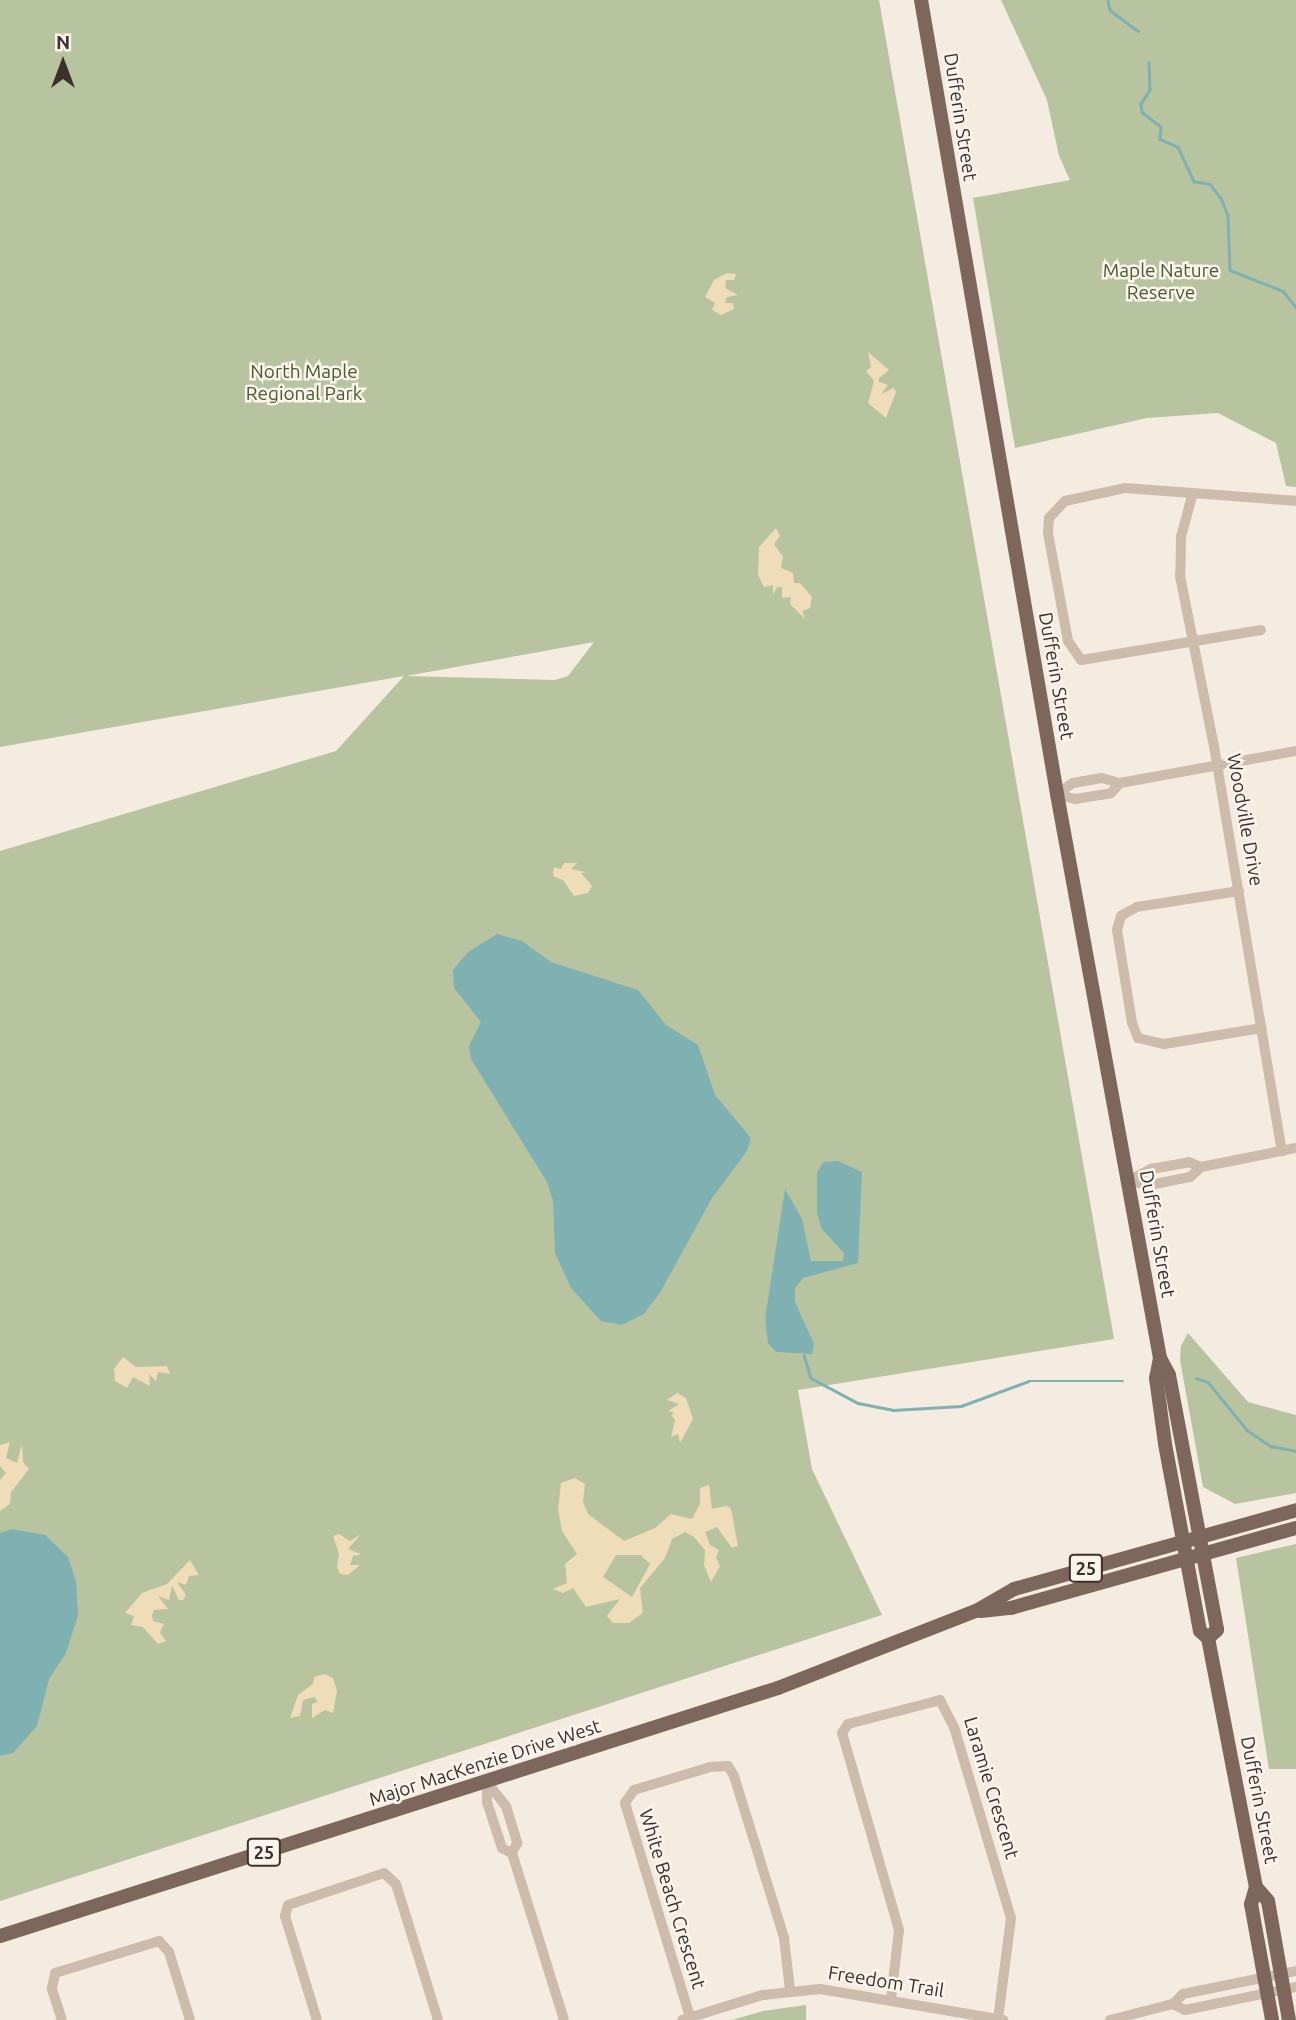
<!DOCTYPE html>
<html>
<head>
<meta charset="utf-8">
<style>
  body { margin:0 }
  #map { position:relative; width:1296px; height:2020px; overflow:hidden; background:#f4ebe1; font-family:Ubuntu,sans-serif }
  div>[style] { position:absolute }
  [style*='--x'] { left:calc(var(--x)*1px); top:calc(var(--y)*1px); width:calc(var(--w)*1px); rotate:calc(var(--a)*1deg) }
  .green>* { inset:0; background:#b8c4a0 }
  .sand>* { inset:0; background:#efdcb8 }
  .water>* { inset:0; background:#7fb0b2 }
  .stream>* { height:2.5px; margin:-1.25px; padding:0 1.25px; transform-origin:1.25px; border-radius:1.25px; background:#7fb0b2 }
  .minor>* { height:10px; margin:-5px; padding:0 5px; transform-origin:5px; border-radius:5px; background:#cdbbac }
  .major>* { height:14px; margin:-7px; padding:0 7px; transform-origin:7px; border-radius:7px; background:#7d675c }
  span { translate:-50% -50%; white-space:nowrap; text-align:center; line-height:1.15; -webkit-text-stroke:5px #fbf5ee; paint-order:stroke }
  .shield-label span { padding:2px 5px; background:#fbf5ee; border:2px solid; border-radius:5px; -webkit-text-stroke-width:0 }
  .shield-label { font-size:18px; color:#3b302b; font-weight:700 }
  .street-label { font-size:19px; color:#3b302b }
  .park-label { font-size:19px; color:#4a5a2e }
  .north { position:absolute; left:28px; top:28px; width:70px; height:70px; -webkit-text-stroke:5px #fbf5ee; paint-order:stroke; rotate:0deg; font-size:19px; font-weight:700; line-height:28px; text-align:center; color:#3b302b }
  .north::after { content:''; display:block; margin:auto; width:24px; height:32px; background:#3b302b; clip-path:polygon(50% 0,100% 100%,50% 72%,0 100%) }
</style>
</head>
<body>
<div id="map">
  <div class="green">
    <i style="clip-path:polygon(evenodd,0 0,879px 0,1114px 1339px,798px 1390px,812px 1469px,882px 1615px,0 1901px,0 851px,336px 751px,404px 676px,0 747px,0 0,594px 642px,568px 676px,555px 680px,406px 676px,594px 642px)"></i>
    <i style="clip-path:polygon(1001px 0,1296px 0,1296px 487px,1286px 486px,1276px 443px,1218px 413px,1147px 418px,1015px 448px,973px 198px,1070px 180px,1059px 156px,1047px 100px)"></i>
    <i style="clip-path:polygon(1188px 1333px,1248px 1402px,1296px 1415px,1296px 1493px,1235px 1504px,1203px 1487px,1180px 1360px,1181px 1346px)"></i>
    <i style="clip-path:polygon(1296px 1544px,1296px 1769px,1269px 1769px,1236px 1558px)"></i>
    <i style="clip-path:polygon(806px 2005px,806px 2020px,732px 2020px,763px 2011px)"></i>
  </div>
  <div class="sand">
    <i style="clip-path:polygon(727px 273px,736px 274px,734px 280px,726px 280px,725px 288px,738px 295px,727px 297px,725px 303px,733px 303px,734px 309px,721px 315px,712px 310px,715px 303px,705px 297px,714px 280px)"></i>
    <i style="clip-path:polygon(868px 352px,889px 370px,879px 378px,879px 382px,888px 385px,881px 394px,894px 388px,896px 392px,886px 418px,868px 403px,874px 381px,866px 371px,871px 367px)"></i>
    <i style="clip-path:polygon(776px 528px,780px 536px,774px 544px,783px 557px,781px 568px,793px 573px,794px 583px,800px 583px,812px 597px,810px 608px,802px 611px,805px 619px,790px 604px,791px 597px,782px 598px,782px 587px,777px 587px,773px 595px,773px 585px,764px 587px,758px 575px,759px 547px)"></i>
    <i style="clip-path:polygon(564px 863px,577px 863px,571px 869px,586px 872px,581px 873px,592px 886px,588px 893px,574px 896px,563px 880px,553px 876px,554px 867px,561px 869px)"></i>
    <i style="clip-path:polygon(123px 1357px,136px 1367px,167px 1366px,170px 1374px,158px 1372px,156px 1381px,149px 1374px,150px 1386px,133px 1377px,127px 1388px,115px 1381px,114px 1369px)"></i>
    <i style="clip-path:polygon(677px 1393px,686px 1398px,693px 1419px,680px 1443px,678px 1434px,671px 1437px,675px 1420px,671px 1415px,675px 1413px,668px 1411px,679px 1404px,667px 1400px)"></i>
    <i style="clip-path:polygon(10px 1442px,6px 1458px,17px 1463px,22px 1444px,23px 1462px,29px 1469px,11px 1492px,10px 1504px,0 1511px,0 1480px,6px 1473px,0 1466px,0 1445px)"></i>
    <i style="clip-path:polygon(evenodd,575px 1478px,585px 1484px,583px 1502px,588px 1514px,624px 1541px,655px 1528px,671px 1514px,692px 1519px,700px 1504px,700px 1488px,709px 1485px,712px 1509px,727px 1506px,731px 1509px,738px 1546px,732px 1548px,717px 1527px,705px 1532px,710px 1545px,719px 1550px,716px 1558px,720px 1566px,711px 1582px,704px 1565px,705px 1550px,694px 1537px,685px 1532px,672px 1539px,665px 1558px,640px 1588px,643px 1613px,629px 1623px,613px 1623px,607px 1616px,620px 1599px,586px 1607px,573px 1588px,563px 1593px,553px 1589px,567px 1583px,565px 1564px,577px 1554px,562px 1531px,558px 1509px,561px 1483px,575px 1478px,616px 1555px,641px 1555px,650px 1564px,632px 1597px,603px 1577px,616px 1555px)"></i>
    <i style="clip-path:polygon(339px 1534px,350px 1541px,361px 1534px,348px 1549px,361px 1554px,353px 1556px,350px 1565px,360px 1565px,348px 1575px,340px 1574px,337px 1567px,339px 1554px,333px 1536px)"></i>
    <i style="clip-path:polygon(190px 1560px,199px 1575px,189px 1576px,186px 1585px,177px 1582px,186px 1595px,183px 1600px,179px 1600px,172px 1586px,169px 1600px,158px 1596px,168px 1609px,154px 1610px,152px 1615px,153px 1621px,164px 1624px,160px 1633px,166px 1641px,158px 1644px,143px 1627px,131px 1625px,134px 1616px,125px 1613px,142px 1593px,167px 1584px)"></i>
    <i style="clip-path:polygon(325px 1674px,333px 1678px,337px 1691px,333px 1713px,325px 1710px,312px 1718px,312px 1704px,318px 1702px,314px 1697px,303px 1700px,300px 1716px,290px 1718px,298px 1695px,313px 1684px,314px 1677px)"></i>
  </div>
  <div class="water">
    <i style="clip-path:polygon(497px 934px,522px 941px,551px 962px,638px 990px,666px 1025px,698px 1045px,715px 1095px,751px 1138px,747px 1151px,712px 1198px,661px 1291px,644px 1314px,622px 1325px,601px 1321px,571px 1288px,555px 1253px,553px 1201px,547px 1182px,471px 1059px,469px 1046px,481px 1022px,454px 988px,453px 970px,468px 952px)"></i>
    <i style="clip-path:polygon(838px 1161px,862px 1172px,858px 1263px,803px 1278px,795px 1288px,795px 1302px,814px 1344px,812px 1354px,776px 1352px,768px 1343px,765px 1319px,785px 1189px,802px 1219px,811px 1261px,843px 1261px,844px 1253px,822px 1229px,817px 1213px,817px 1172px,824px 1162px)"></i>
    <i style="clip-path:polygon(12px 1529px,45px 1535px,68px 1557px,76px 1582px,78px 1615px,66px 1653px,49px 1679px,37px 1726px,13px 1753px,0 1756px,0 1533px)"></i>
  </div>
  <div class="stream">
    <i style="--x:1108;--y:0;--w:10;--a:79"></i>
    <i style="--x:1110;--y:10;--w:35;--a:37"></i>
    <i style="--x:1149;--y:62;--w:28;--a:88"></i>
    <i style="--x:1150;--y:90;--w:17;--a:123"></i>
    <i style="--x:1141;--y:104;--w:8;--a:83"></i>
    <i style="--x:1142;--y:112;--w:24;--a:38"></i>
    <i style="--x:1161;--y:127;--w:12;--a:95"></i>
    <i style="--x:1160;--y:139;--w:20;--a:24"></i>
    <i style="--x:1178;--y:147;--w:38;--a:65"></i>
    <i style="--x:1194;--y:181;--w:16;--a:11"></i>
    <i style="--x:1210;--y:184;--w:18;--a:52"></i>
    <i style="--x:1221;--y:198;--w:18;--a:68"></i>
    <i style="--x:1228;--y:215;--w:55;--a:87.9"></i>
    <i style="--x:1230;--y:270;--w:57;--a:21.6"></i>
    <i style="--x:1283;--y:291;--w:21;--a:51"></i>
    <i style="--x:804;--y:1355;--w:24;--a:73"></i>
    <i style="--x:811;--y:1378;--w:53;--a:28"></i>
    <i style="--x:858;--y:1403;--w:36;--a:11"></i>
    <i style="--x:893;--y:1410;--w:68;--a:-3.4"></i>
    <i style="--x:961;--y:1406;--w:72;--a:-20.2"></i>
    <i style="--x:1029;--y:1381;--w:94;--a:0"></i>
    <i style="--x:1196;--y:1378;--w:13;--a:18"></i>
    <i style="--x:1208;--y:1382;--w:62;--a:50.9"></i>
    <i style="--x:1247;--y:1430;--w:29;--a:34"></i>
    <i style="--x:1271;--y:1446;--w:25;--a:11"></i>
  </div>
  <div class="minor">
    <i style="--x:1192;--y:496;--w:42;--a:105"></i>
    <i style="--x:1181;--y:537;--w:39;--a:91"></i>
    <i style="--x:1180;--y:576;--w:173;--a:78.7"></i>
    <i style="--x:1214;--y:746;--w:411;--a:80.5"></i>
    <i style="--x:1261;--y:630;--w:182;--a:170.5"></i>
    <i style="--x:1081;--y:660;--w:23;--a:-124"></i>
    <i style="--x:1068;--y:641;--w:110;--a:-100.5"></i>
    <i style="--x:1048;--y:533;--w:15;--a:-86"></i>
    <i style="--x:1049;--y:518;--w:23;--a:-47"></i>
    <i style="--x:1065;--y:501;--w:61;--a:-12.2"></i>
    <i style="--x:1125;--y:488;--w:171;--a:4.3"></i>
    <i style="--x:1057;--y:794;--w:19;--a:-35"></i>
    <i style="--x:1073;--y:783;--w:29;--a:-10"></i>
    <i style="--x:1102;--y:778;--w:19;--a:16"></i>
    <i style="--x:1120;--y:783;--w:179;--a:-10.3"></i>
    <i style="--x:1057;--y:794;--w:19;--a:16"></i>
    <i style="--x:1075;--y:799;--w:36;--a:-9"></i>
    <i style="--x:1111;--y:793;--w:13;--a:-48"></i>
    <i style="--x:1239;--y:891;--w:103;--a:171.1"></i>
    <i style="--x:1137;--y:907;--w:18;--a:151"></i>
    <i style="--x:1121;--y:916;--w:15;--a:106"></i>
    <i style="--x:1117;--y:930;--w:94;--a:80.8"></i>
    <i style="--x:1132;--y:1023;--w:16;--a:68"></i>
    <i style="--x:1138;--y:1038;--w:27;--a:13"></i>
    <i style="--x:1164;--y:1044;--w:99;--a:-9.3"></i>
    <i style="--x:1128;--y:1181;--w:22;--a:10"></i>
    <i style="--x:1150;--y:1185;--w:41;--a:-11.3"></i>
    <i style="--x:1190;--y:1177;--w:15;--a:-42"></i>
    <i style="--x:1201;--y:1167;--w:97;--a:-11.3"></i>
    <i style="--x:1128;--y:1181;--w:26;--a:-28"></i>
    <i style="--x:1151;--y:1169;--w:39;--a:-10"></i>
    <i style="--x:1189;--y:1162;--w:13;--a:23"></i>
    <i style="--x:487;--y:1782;--w:31;--a:52"></i>
    <i style="--x:506;--y:1806;--w:39;--a:73"></i>
    <i style="--x:517;--y:1843;--w:11;--a:117"></i>
    <i style="--x:512;--y:1853;--w:175;--a:72.7"></i>
    <i style="--x:487;--y:1782;--w:20;--a:90"></i>
    <i style="--x:487;--y:1802;--w:48;--a:71.9"></i>
    <i style="--x:502;--y:1848;--w:11;--a:27"></i>
    <i style="--x:891;--y:1999;--w:69;--a:-83.4"></i>
    <i style="--x:899;--y:1930;--w:205;--a:-106.1"></i>
    <i style="--x:842;--y:1733;--w:11;--a:-56"></i>
    <i style="--x:848;--y:1724;--w:95;--a:-14.6"></i>
    <i style="--x:940;--y:1700;--w:30;--a:63"></i>
    <i style="--x:954;--y:1727;--w:199;--a:73.4"></i>
    <i style="--x:1011;--y:1918;--w:102;--a:97.3"></i>
    <i style="--x:1173;--y:2004;--w:13;--a:27"></i>
    <i style="--x:1185;--y:2010;--w:113;--a:-11.7"></i>
    <i style="--x:690;--y:2017;--w:224;--a:-106.9"></i>
    <i style="--x:625;--y:1803;--w:16;--a:-55"></i>
    <i style="--x:634;--y:1790;--w:79;--a:-16.8"></i>
    <i style="--x:710;--y:1767;--w:18;--a:-3"></i>
    <i style="--x:728;--y:1766;--w:12;--a:59"></i>
    <i style="--x:734;--y:1776;--w:170;--a:72.8"></i>
    <i style="--x:784;--y:1938;--w:52;--a:83.4"></i>
    <i style="--x:62;--y:2020;--w:33;--a:-108"></i>
    <i style="--x:52;--y:1989;--w:16;--a:-79"></i>
    <i style="--x:55;--y:1973;--w:109;--a:-17.1"></i>
    <i style="--x:159;--y:1941;--w:15;--a:48"></i>
    <i style="--x:169;--y:1952;--w:71;--a:72.8"></i>
    <i style="--x:317;--y:2020;--w:109;--a:-107.1"></i>
    <i style="--x:285;--y:1916;--w:11;--a:-75"></i>
    <i style="--x:288;--y:1905;--w:101;--a:-18.4"></i>
    <i style="--x:384;--y:1873;--w:16;--a:43"></i>
    <i style="--x:396;--y:1884;--w:142;--a:72.8"></i>
    <i style="--x:682;--y:2020;--w:85;--a:-17.2"></i>
    <i style="--x:763;--y:1995;--w:57;--a:-6"></i>
    <i style="--x:820;--y:1989;--w:186;--a:9.6"></i>
    <i style="--x:1110;--y:2020;--w:65;--a:-14.3"></i>
    <i style="--x:1173;--y:2004;--w:14;--a:-45"></i>
    <i style="--x:1183;--y:1994;--w:115;--a:-11.5"></i>
  </div>
  <div class="major">
    <i style="--x:921;--y:0;--w:806;--a:80.28"></i>
    <i style="--x:1057;--y:794;--w:573;--a:79.65"></i>
    <i style="--x:1160;--y:1358;--w:19;--a:62"></i>
    <i style="--x:1169;--y:1375;--w:259;--a:79.3"></i>
    <i style="--x:1217;--y:1630;--w:12;--a:138"></i>
    <i style="--x:1160;--y:1358;--w:20;--a:101"></i>
    <i style="--x:1156;--y:1378;--w:67;--a:82.2"></i>
    <i style="--x:1165;--y:1444;--w:190;--a:79.4"></i>
    <i style="--x:1200;--y:1631;--w:11;--a:41"></i>
    <i style="--x:1208;--y:1638;--w:254;--a:79.1"></i>
    <i style="--x:1256;--y:1887;--w:18;--a:49"></i>
    <i style="--x:1268;--y:1901;--w:121;--a:80"></i>
    <i style="--x:981;--y:1611;--w:30;--a:-6"></i>
    <i style="--x:1011;--y:1608;--w:296;--a:-15.7"></i>
    <i style="--x:1256;--y:1887;--w:18;--a:106"></i>
    <i style="--x:1251;--y:1904;--w:118;--a:79.7"></i>
    <i style="--x:0;--y:1936;--w:817;--a:-17.68"></i>
    <i style="--x:778;--y:1688;--w:212;--a:-21.3"></i>
    <i style="--x:976;--y:1611;--w:44;--a:-30.1"></i>
    <i style="--x:1014;--y:1589;--w:293;--a:-15.6"></i>
  </div>
  <div class="shield-label">
    <span style="left:1086px;top:1568px">25</span>
    <span style="left:264px;top:1852px">25</span>
  </div>
  <div class="street-label">
    <span style="left:960px;top:117px;rotate:81deg">Dufferin Street</span>
    <span style="left:1056px;top:676px;rotate:80deg">Dufferin Street</span>
    <span style="left:1245px;top:820px;rotate:80deg">Woodville Drive</span>
    <span style="left:1157px;top:1234px;rotate:80deg">Dufferin Street</span>
    <span style="left:485px;top:1763px;rotate:-18deg">Major MacKenzie Drive West</span>
    <span style="left:991px;top:1788px;rotate:73deg">Laramie Crescent</span>
    <span style="left:1259px;top:1800px;rotate:79deg">Dufferin Street</span>
    <span style="left:672px;top:1899px;rotate:73deg">White Beach Crescent</span>
    <span style="left:886px;top:1982px;rotate:9deg">Freedom Trail</span>
  </div>
  <div class="park-label">
    <span style="left:1161px;top:282px">Maple Nature<br>Reserve</span>
    <span style="left:304px;top:383px">North Maple<br>Regional Park</span>
  </div>
  <div class="north">N</div>
</div>
</body>
</html>
